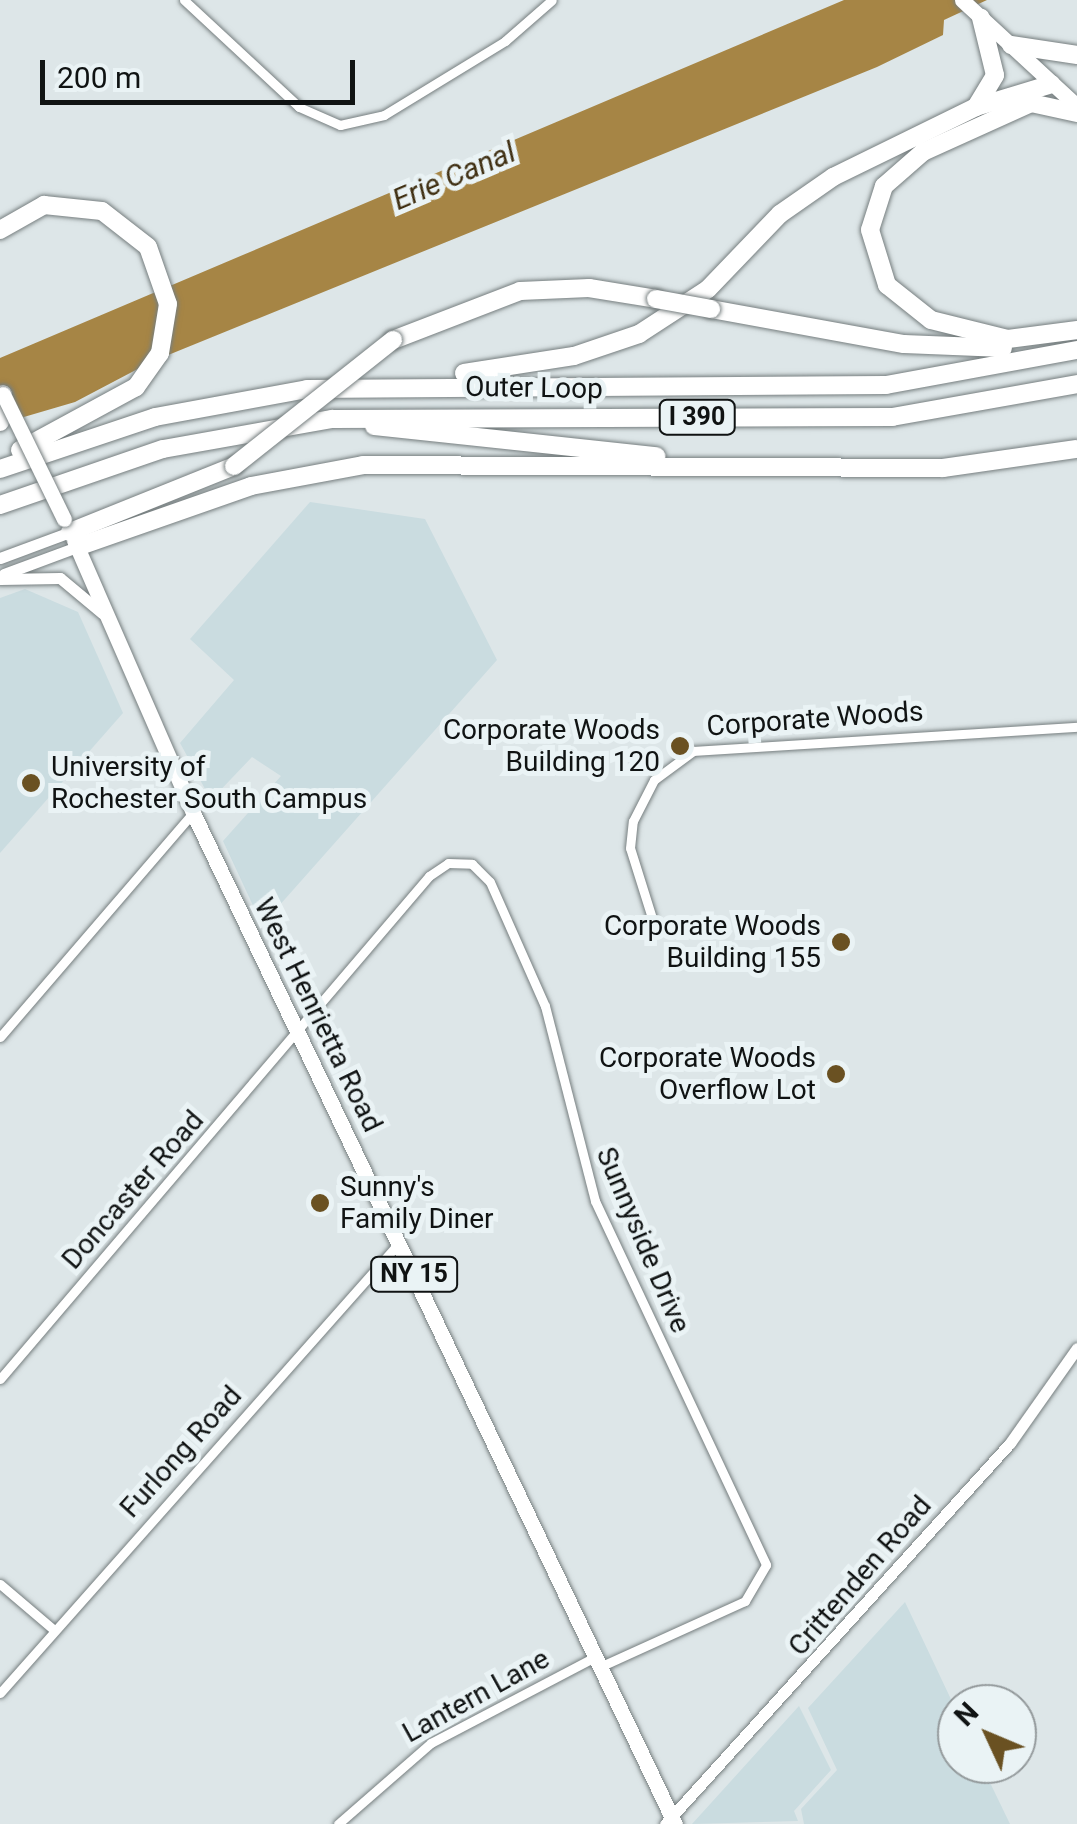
<!DOCTYPE html>
<html>
<head>
<meta charset="utf-8">
<style>
  body { margin:0 }
  #map { position:relative; width:1077px; height:1824px; overflow:hidden; background:#dde6e8; font-family:Roboto,sans-serif }
  div>[style] { position:absolute }
  [style*='--x'] { left:calc(var(--x)*1px); top:calc(var(--y)*1px); width:calc(var(--w)*1px); rotate:calc(var(--a)*1deg) }
  .built>* { inset:0; background:#cadce0 }
  .water>* { inset:0; background:#a68545 }
  .roads { filter:drop-shadow(0 0 2px #767e7f) drop-shadow(0 0 2px #767e7f) }
  .minor>* { height:9px; margin:-4.5px; padding:0 4.5px; transform-origin:4.5px; border-radius:4.5px; background:#fff }
  .tertiary>* { height:11px; margin:-5.5px; padding:0 5.5px; transform-origin:5.5px; border-radius:5.5px; background:#fff }
  .primary>* { height:15px; margin:-7.5px; padding:0 7.5px; transform-origin:7.5px; border-radius:7.5px; background:#fff }
  .motorway>* { height:18px; margin:-9px; padding:0 9px; transform-origin:9px; border-radius:9px; background:#fff }
  .bridges { filter:drop-shadow(0 0 2px #767e7f) drop-shadow(0 0 2px #767e7f) }
  .primary-bridge>* { height:15px; margin:-7.5px; padding:0 7.5px; transform-origin:7.5px; border-radius:7.5px; background:#fff }
  .motorway-bridge>* { height:18px; margin:-9px; padding:0 9px; transform-origin:9px; border-radius:9px; background:#fff }
  .dots>* { width:28px; height:28px; translate:-50% -50%; box-sizing:border-box; border:5px solid #eaf3f5; border-radius:50% }
  span { translate:-50% -50%; white-space:nowrap; text-align:center; line-height:1.15; -webkit-text-stroke:10px #eaf3f5; paint-order:stroke }
  .shield-label span { padding:2px 8px; background:#eaf3f5; border:2px solid; border-radius:8px; -webkit-text-stroke-width:0 }
  .shield-label { font-size:25px; color:#101313; font-weight:700 }
  .street-label { font-size:28px; color:#101313 }
  .poi-label { font-size:28px; color:#101313 }
  .right { translate:-100% -50%; text-align:right }
  .left { translate:0 -50%; text-align:left }
  .water-label { font-size:30px; color:#403013; font-style:italic }
  .north { position:absolute; left:937px; top:1684px; width:100px; height:100px; box-sizing:border-box; background:#eaf3f5; border:2px solid #93999b; border-radius:50%; rotate:314deg; font-size:28px; font-weight:700; line-height:40px; text-align:center; color:#101313 }
  .north::after { content:''; display:block; margin:auto; width:35px; height:45px; background:#6a5122; clip-path:polygon(50% 0,100% 100%,50% 72%,0 100%) }
  .scale { position:absolute; left:40px; top:60px; width:315px; height:45px; box-sizing:border-box; border:5px solid #101313; border-top:0; padding-left:12px; font-size:30px; line-height:35px; white-space:nowrap; color:#101313; -webkit-text-stroke:8px #eaf3f5; paint-order:stroke }
</style>
</head>
<body>
<div id="map">
  <div class="built">
    <i style="clip-path:polygon(310px 502px,425px 519px,497px 660px,262px 925px,223px 841px,281px 776px,252px 757px,211px 800px,180px 743px,234px 680px,190px 639px)"></i>
    <i style="clip-path:polygon(25px 589px,78px 612px,123px 713px,0 853px,0 598px)"></i>
    <i style="clip-path:polygon(905px 1602px,957px 1712px,957px 1764px,981px 1764px,1010px 1824px,804px 1824px,801px 1809px,837px 1770px,808px 1708px)"></i>
    <i style="clip-path:polygon(799px 1706px,831px 1770px,794px 1811px,798px 1821px,692px 1824px)"></i>
  </div>
  <div class="water">
    <i style="clip-path:polygon(844px 0,987px 0,944px 20px,943px 35px,877px 67px,151px 362px,75px 402px,0 424px,0 358px)"></i>
  </div>
  <div class="roads">
    <div class="minor">
      <i style="--x:184;--y:0;--w:157;--a:42.9"></i>
      <i style="--x:299;--y:107;--w:45;--a:23.7"></i>
      <i style="--x:340;--y:125;--w:45;--a:-12.8"></i>
      <i style="--x:384;--y:115;--w:142;--a:-31.4"></i>
      <i style="--x:505;--y:41;--w:62;--a:-41.1"></i>
      <i style="--x:652;--y:918;--w:73;--a:-107.4"></i>
      <i style="--x:630;--y:848;--w:27;--a:-84"></i>
      <i style="--x:633;--y:821;--w:46;--a:-62.9"></i>
      <i style="--x:654;--y:780;--w:49;--a:-36.6"></i>
      <i style="--x:693;--y:751;--w:385;--a:-3.6"></i>
      <i style="--x:0;--y:1037;--w:296;--a:-49.3"></i>
      <i style="--x:0;--y:1379;--w:661;--a:-49.54"></i>
      <i style="--x:429;--y:876;--w:23;--a:-34"></i>
      <i style="--x:448;--y:863;--w:24;--a:2"></i>
      <i style="--x:472;--y:864;--w:25;--a:45"></i>
      <i style="--x:490;--y:882;--w:136;--a:66.1"></i>
      <i style="--x:545;--y:1006;--w:201;--a:75.6"></i>
      <i style="--x:595;--y:1201;--w:402;--a:64.8"></i>
      <i style="--x:766;--y:1565;--w:42;--a:120.3"></i>
      <i style="--x:745;--y:1601;--w:157;--a:155.6"></i>
      <i style="--x:0;--y:1584;--w:71;--a:40.4"></i>
      <i style="--x:0;--y:1693;--w:601;--a:-48.44"></i>
      <i style="--x:338;--y:1824;--w:123;--a:-41.1"></i>
      <i style="--x:431;--y:1743;--w:187;--a:-27.7"></i>
    </div>
    <div class="tertiary">
      <i style="--x:0;--y:558;--w:75;--a:-20.4"></i>
      <i style="--x:4;--y:574;--w:78;--a:-20.3"></i>
      <i style="--x:0;--y:579;--w:60;--a:-1"></i>
      <i style="--x:60;--y:578;--w:55;--a:39.8"></i>
      <i style="--x:665;--y:1824;--w:514;--a:-47.84"></i>
      <i style="--x:1010;--y:1443;--w:116;--a:-54.8"></i>
    </div>
    <div class="primary">
      <i style="--x:962;--y:0;--w:156;--a:42.7"></i>
      <i style="--x:74;--y:540;--w:298;--a:66.4"></i>
      <i style="--x:193;--y:813;--w:1120;--a:64.51"></i>
    </div>
    <div class="motorway">
      <i style="--x:1011;--y:45;--w:67;--a:8.6"></i>
      <i style="--x:976;--y:107;--w:37;--a:-59"></i>
      <i style="--x:995;--y:75;--w:59;--a:-103.8"></i>
      <i style="--x:1077;--y:113;--w:47;--a:-167.7"></i>
      <i style="--x:1031;--y:103;--w:119;--a:155.6"></i>
      <i style="--x:923;--y:152;--w:52;--a:138.9"></i>
      <i style="--x:884;--y:186;--w:46;--a:107.7"></i>
      <i style="--x:870;--y:230;--w:58;--a:72.8"></i>
      <i style="--x:887;--y:285;--w:56;--a:38.5"></i>
      <i style="--x:931;--y:320;--w:79;--a:13.9"></i>
      <i style="--x:1008;--y:339;--w:70;--a:-7.4"></i>
      <i style="--x:0;--y:230;--w:51;--a:-29.6"></i>
      <i style="--x:44;--y:205;--w:58;--a:5.9"></i>
      <i style="--x:102;--y:211;--w:58;--a:38"></i>
      <i style="--x:148;--y:247;--w:60;--a:70.7"></i>
      <i style="--x:168;--y:304;--w:50;--a:99.3"></i>
      <i style="--x:160;--y:353;--w:42;--a:125.2"></i>
      <i style="--x:136;--y:387;--w:132;--a:151.5"></i>
      <i style="--x:711;--y:309;--w:196;--a:10.3"></i>
      <i style="--x:904;--y:344;--w:99;--a:2.3"></i>
      <i style="--x:393;--y:340;--w:136;--a:-21.1"></i>
      <i style="--x:520;--y:291;--w:69;--a:-2.5"></i>
      <i style="--x:589;--y:288;--w:68;--a:9.3"></i>
      <i style="--x:464;--y:373;--w:111;--a:-8.8"></i>
      <i style="--x:574;--y:356;--w:69;--a:-18.7"></i>
      <i style="--x:639;--y:334;--w:82;--a:-33.1"></i>
      <i style="--x:708;--y:289;--w:104;--a:-46.2"></i>
      <i style="--x:780;--y:214;--w:65;--a:-34.9"></i>
      <i style="--x:833;--y:177;--w:159;--a:-26.1"></i>
      <i style="--x:976;--y:107;--w:79;--a:-16.8"></i>
      <i style="--x:0;--y:422;--w:28;--a:-84"></i>
      <i style="--x:374;--y:426;--w:284;--a:6.1"></i>
      <i style="--x:0;--y:469;--w:163;--a:-18.5"></i>
      <i style="--x:155;--y:417;--w:155;--a:-10.4"></i>
      <i style="--x:307;--y:389;--w:579;--a:-0.4"></i>
      <i style="--x:886;--y:385;--w:194;--a:-10.4"></i>
      <i style="--x:0;--y:505;--w:172;--a:-19"></i>
      <i style="--x:163;--y:449;--w:172;--a:-10.1"></i>
      <i style="--x:332;--y:419;--w:560;--a:-0.2"></i>
      <i style="--x:892;--y:417;--w:188;--a:-10.1"></i>
      <i style="--x:70;--y:532;--w:177;--a:-21.9"></i>
      <i style="--x:77;--y:547;--w:184;--a:-19.3"></i>
      <i style="--x:251;--y:486;--w:114;--a:-10.6"></i>
      <i style="--x:363;--y:465;--w:580;--a:0.3"></i>
      <i style="--x:943;--y:468;--w:135;--a:-8.1"></i>
    </div>
  </div>
  <div class="bridges">
    <div class="primary-bridge">
      <i style="--x:3;--y:394;--w:139;--a:64"></i>
    </div>
    <div class="motorway-bridge">
      <i style="--x:656;--y:299;--w:56;--a:10.3"></i>
      <i style="--x:234;--y:466;--w:203;--a:-38.4"></i>
    </div>
  </div>
  <div class="dots">
    <i style="left:680px;top:746px;background:#6a5122"></i>
    <i style="left:31px;top:783px;background:#6a5122"></i>
    <i style="left:841px;top:942px;background:#6a5122"></i>
    <i style="left:836px;top:1074px;background:#6a5122"></i>
    <i style="left:320px;top:1203px;background:#6a5122"></i>
  </div>
  <div class="shield-label">
    <span style="left:697px;top:417px">I 390</span>
    <span style="left:414px;top:1274px">NY 15</span>
  </div>
  <div class="street-label">
    <span style="left:534px;top:388px;rotate:1deg">Outer Loop</span>
    <span style="left:815px;top:719px;rotate:-4deg">Corporate Woods</span>
    <span style="left:318px;top:1015px;rotate:64deg">West Henrietta Road</span>
    <span style="left:133px;top:1190px;rotate:-49deg">Doncaster Road</span>
    <span style="left:643px;top:1240px;rotate:67deg">Sunnyside Drive</span>
    <span style="left:181px;top:1452px;rotate:-48deg">Furlong Road</span>
    <span style="left:860px;top:1576px;rotate:-49deg">Crittenden Road</span>
    <span style="left:476px;top:1696px;rotate:-29deg">Lantern Lane</span>
  </div>
  <div class="poi-label">
    <span class="right" style="left:660px;top:746px">Corporate Woods<br>Building 120</span>
    <span class="left" style="left:51px;top:783px">University of<br>Rochester South Campus</span>
    <span class="right" style="left:821px;top:942px">Corporate Woods<br>Building 155</span>
    <span class="right" style="left:816px;top:1074px">Corporate Woods<br>Overflow Lot</span>
    <span class="left" style="left:340px;top:1203px">Sunny's<br>Family Diner</span>
  </div>
  <div class="water-label">
    <span style="left:454px;top:176px;rotate:-23deg">Erie Canal</span>
  </div>
  <div class="north">N</div>
  <div class="scale">200 m</div>
</div>
</body>
</html>
